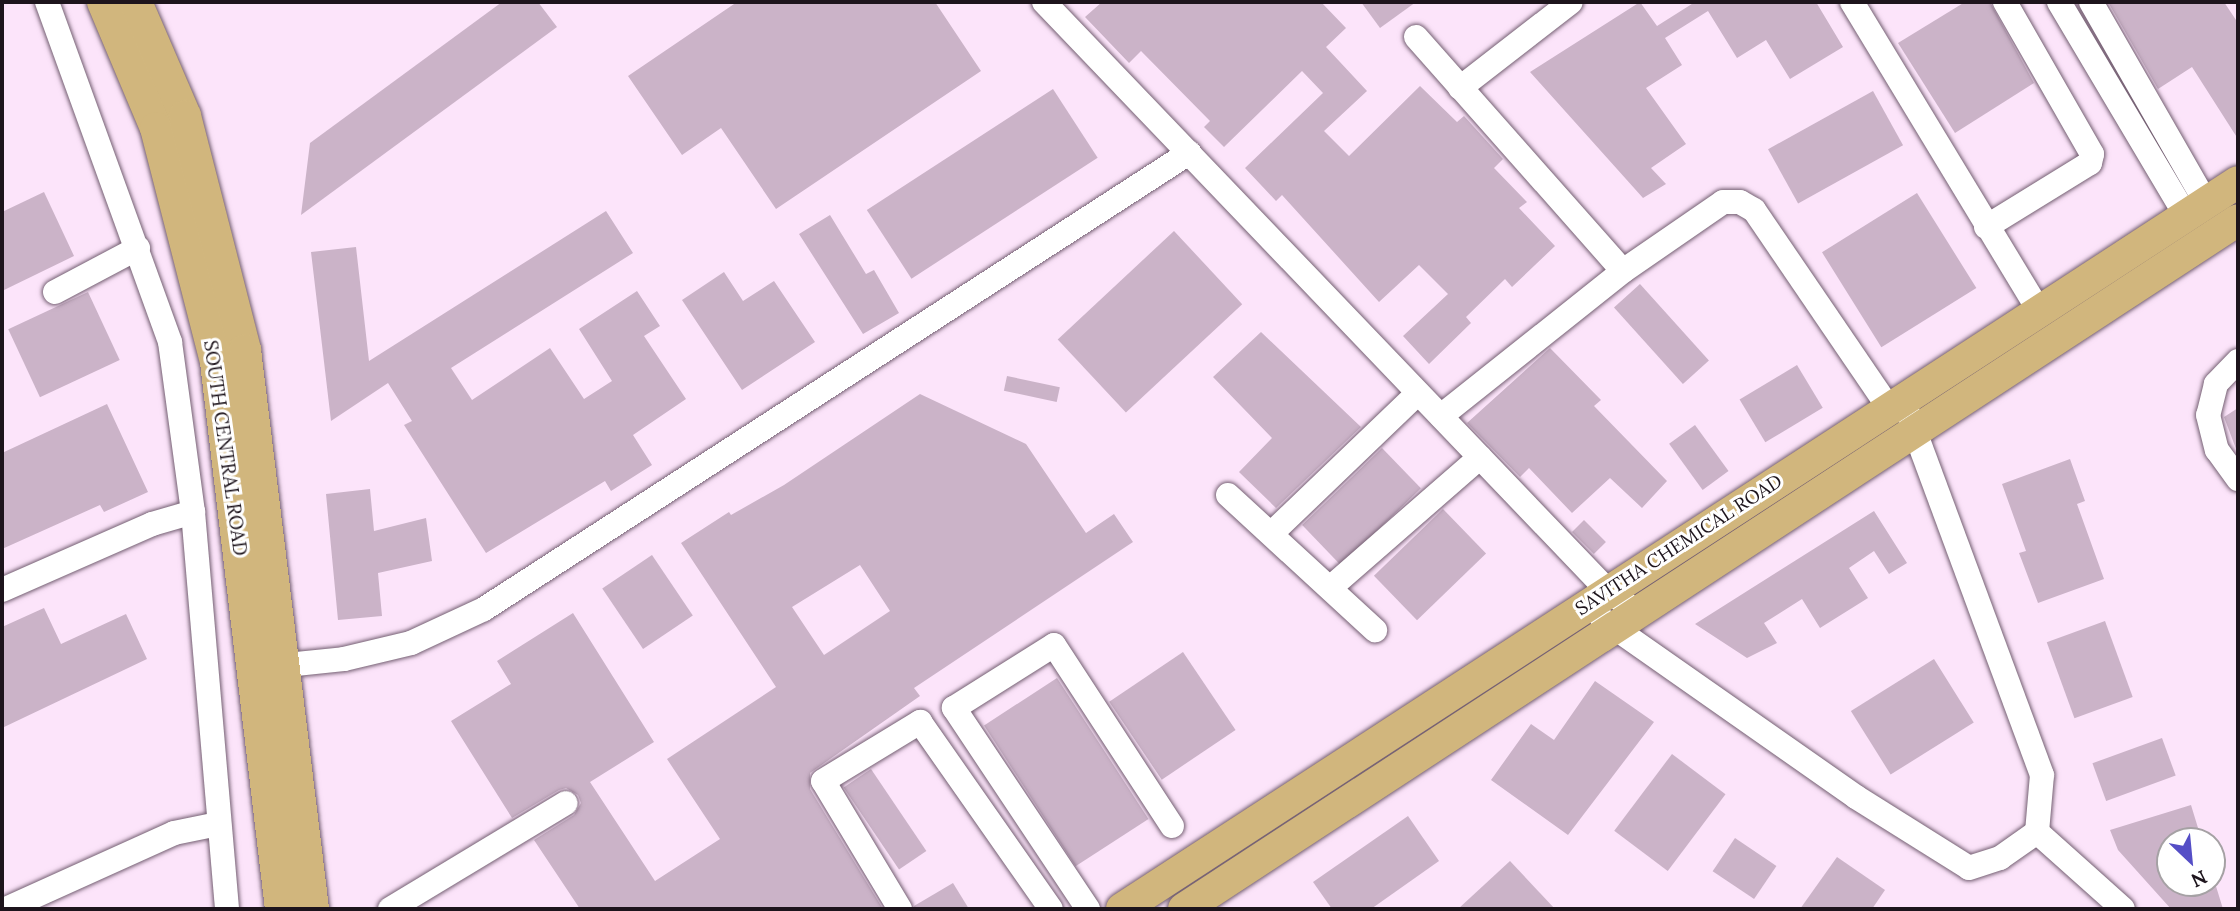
<!DOCTYPE html>
<html>
<head>
<meta charset="utf-8">
<style>
  body { margin:0 }
  #map { position:relative; width:2240px; height:911px; overflow:hidden; background:#fce4fa; font-family:Lora,serif }
  div>[style] { position:absolute }
  [style*='--x'] { left:calc(var(--x)*1px); top:calc(var(--y)*1px); width:calc(var(--w)*1px); rotate:calc(var(--a)*1deg) }
  .building>* { inset:0; background:#cbb3c8; transform-origin:0 0 }
  .roads { filter:drop-shadow(0 0 2px #745f72) drop-shadow(0 0 2px #745f72) }
  .minor>* { height:24px; margin:-12px; padding:0 12px; transform-origin:12px; border-radius:12px; background:#fff }
  .major>* { height:32px; margin:-16px; padding:0 16px; transform-origin:16px; border-radius:16px; background:#d1b67d }
  span { translate:-50% -50%; white-space:nowrap; text-align:center; line-height:1.15; -webkit-text-stroke:6px #fff; paint-order:stroke }
  .street-label { font-size:19px; color:#1d141c }
  .frame { position:absolute; inset:0; border:4px solid #1d141c; pointer-events:none }
  .north { position:absolute; left:2156px; top:827px; width:70px; height:70px; box-sizing:border-box; background:#fff; border:2px solid #a5a1a4; border-radius:50%; rotate:154deg; font-size:19px; font-weight:700; line-height:28px; text-align:center; color:#1d141c }
  .north::after { content:''; display:block; margin:auto; width:24px; height:32px; background:#554ec6; clip-path:polygon(50% 0,100% 100%,50% 72%,0 100%) }
</style>
</head>
<body>
<div id="map">
  <div class="building">
    <i style="clip-path:polygon(502px 2px,538px 2px,557px 27px,301px 215px,310px 143px)"></i>
    <i style="clip-path:polygon(737px 2px,935px 2px,981px 71px,776px 209px,721px 128px,682px 155px,628px 76px)"></i>
    <i style="clip-path:polygon(1102px 2px,1321px 2px,1346px 28px,1326px 47px,1367px 91px,1324px 131px,1349px 156px,1420px 86px,1457px 122px,1464px 116px,1503px 159px,1494px 168px,1527px 202px,1519px 208px,1555px 246px,1512px 287px,1505px 279px,1466px 317px,1471px 323px,1429px 364px,1403px 336px,1448px 294px,1419px 265px,1379px 302px,1282px 195px,1276px 201px,1245px 168px,1323px 93px,1302px 71px,1224px 147px,1204px 127px,1210px 121px,1141px 51px,1129px 63px,1085px 17px)"></i>
    <i style="clip-path:polygon(1361px 2px,1416px 2px,1380px 28px)"></i>
    <i style="clip-path:polygon(1640px 2px,1657px 26px,1695px 2px,1816px 2px,1843px 47px,1790px 79px,1766px 40px,1737px 58px,1708px 11px,1665px 38px,1682px 65px,1646px 88px,1686px 144px,1651px 168px,1666px 184px,1643px 198px,1530px 72px)"></i>
    <i style="clip-path:polygon(1965px 2px,1990px 2px,2034px 83px,1955px 133px,1898px 43px)"></i>
    <i style="clip-path:polygon(2108px 2px,2224px 2px,2238px 23px,2238px 139px,2192px 67px,2158px 89px)"></i>
    <i style="left:1053px;top:89px;width:82px;height:222px;rotate:57deg"></i>
    <i style="left:1873px;top:91px;width:62px;height:120px;rotate:61deg"></i>
    <i style="clip-path:polygon(44px 192px,74px 256px,2px 291px,2px 212px)"></i>
    <i style="left:1917px;top:193px;width:112px;height:112px;rotate:58deg"></i>
    <i style="clip-path:polygon(606px 211px,633px 253px,451px 368px,472px 400px,550px 348px,584px 399px,612px 381px,579px 329px,637px 291px,660px 326px,644px 336px,686px 399px,633px 435px,652px 465px,611px 491px,605px 481px,486px 553px,404px 425px,412px 421px,388px 383px,331px 421px,311px 252px,356px 247px,369px 361px)"></i>
    <i style="clip-path:polygon(830px 215px,866px 274px,874px 270px,899px 313px,863px 334px,799px 234px)"></i>
    <i style="left:1174px;top:231px;width:100px;height:159px;rotate:47deg"></i>
    <i style="clip-path:polygon(724px 272px,743px 301px,774px 281px,815px 342px,742px 390px,682px 300px)"></i>
    <i style="left:1640px;top:284px;width:103px;height:35px;rotate:48deg"></i>
    <i style="left:88px;top:292px;width:75px;height:88px;rotate:65deg"></i>
    <i style="clip-path:polygon(1261px 332px,1361px 427px,1276px 508px,1239px 472px,1272px 438px,1213px 377px)"></i>
    <i style="clip-path:polygon(1550px 348px,1601px 400px,1594px 406px,1667px 481px,1642px 508px,1610px 478px,1572px 513px,1529px 468px,1520px 477px,1467px 423px)"></i>
    <i style="left:1797px;top:365px;width:50px;height:67px;rotate:59deg"></i>
    <i style="left:1007px;top:376px;width:54px;height:15px;rotate:12deg"></i>
    <i style="clip-path:polygon(evenodd,920px 394px,1026px 444px,1086px 533px,1114px 514px,1133px 542px,914px 688px,920px 696px,810px 773px,810px 789px,883px 909px,580px 909px,534px 840px,574px 815px,581px 803px,578px 795px,566px 788px,559px 790px,512px 818px,451px 721px,511px 684px,497px 661px,573px 613px,654px 742px,590px 782px,655px 881px,720px 839px,667px 759px,776px 687px,681px 543px,729px 512px,731px 515px,784px 485px,920px 394px,860px 565px,890px 611px,824px 655px,792px 607px,860px 565px)"></i>
    <i style="clip-path:polygon(107px 404px,148px 492px,104px 512px,100px 505px,2px 549px,2px 453px)"></i>
    <i style="clip-path:polygon(2238px 408px,2238px 454px,2224px 417px)"></i>
    <i style="left:1695px;top:425px;width:57px;height:32px;rotate:54deg"></i>
    <i style="left:1382px;top:448px;width:56px;height:111px;rotate:46deg"></i>
    <i style="clip-path:polygon(2070px 459px,2085px 501px,2077px 504px,2104px 579px,2038px 603px,2019px 553px,2026px 551px,2002px 484px)"></i>
    <i style="clip-path:polygon(370px 489px,374px 531px,426px 518px,432px 561px,378px 573px,382px 616px,338px 620px,326px 494px)"></i>
    <i style="left:1443px;top:509px;width:62px;height:96px;rotate:46deg"></i>
    <i style="clip-path:polygon(1874px 511px,1907px 563px,1889px 574px,1874px 551px,1849px 568px,1868px 598px,1820px 628px,1802px 599px,1764px 623px,1777px 643px,1747px 658px,1695px 624px)"></i>
    <i style="left:1584px;top:520px;width:31px;height:17px;rotate:45deg"></i>
    <i style="left:652px;top:555px;width:73px;height:60px;rotate:56deg"></i>
    <i style="clip-path:polygon(44px 608px,61px 644px,126px 614px,147px 659px,2px 728px,2px 627px)"></i>
    <i style="left:2105px;top:621px;width:81px;height:62px;rotate:70deg"></i>
    <i style="left:1183px;top:652px;width:94px;height:89px;rotate:56deg"></i>
    <i style="left:1934px;top:659px;width:75px;height:98px;rotate:58deg"></i>
    <i style="left:1057px;top:678px;width:168px;height:87px;rotate:57deg"></i>
    <i style="clip-path:polygon(1595px 681px,1654px 722px,1568px 835px,1491px 780px,1531px 724px,1554px 740px)"></i>
    <i style="left:2162px;top:738px;width:40px;height:74px;rotate:70deg"></i>
    <i style="left:1672px;top:754px;width:67px;height:96px;rotate:37deg"></i>
    <i style="left:871px;top:769px;width:99px;height:33px;rotate:56deg"></i>
    <i style="clip-path:polygon(2191px 805px,2202px 841px,2170px 841px,2170px 883px,2215px 883px,2223px 909px,2171px 909px,2118px 850px,2110px 830px)"></i>
    <i style="clip-path:polygon(1408px 816px,1439px 861px,1371px 909px,1332px 909px,1313px 882px)"></i>
    <i style="left:1735px;top:838px;width:50px;height:40px;rotate:34deg"></i>
    <i style="clip-path:polygon(1837px 857px,1885px 890px,1872px 909px,1800px 909px)"></i>
    <i style="clip-path:polygon(1510px 861px,1555px 909px,1458px 909px)"></i>
    <i style="clip-path:polygon(953px 883px,969px 909px,915px 909px,914px 906px)"></i>
  </div>
  <div class="roads">
    <div class="minor">
      <i style="--x:47;--y:2;--w:362;--a:70.1"></i>
      <i style="--x:170;--y:342;--w:172;--a:82.3"></i>
      <i style="--x:193;--y:512;--w:398;--a:85.1"></i>
      <i style="--x:1044;--y:2;--w:815;--a:46.24"></i>
      <i style="--x:1608;--y:591;--w:36;--a:36"></i>
      <i style="--x:1852;--y:2;--w:361;--a:58.8"></i>
      <i style="--x:2059;--y:2;--w:249;--a:59.3"></i>
      <i style="--x:2091;--y:2;--w:232;--a:60.2"></i>
      <i style="--x:1416;--y:37;--w:312;--a:48.5"></i>
      <i style="--x:1460;--y:88;--w:140;--a:-37.8"></i>
      <i style="--x:1986;--y:227;--w:122;--a:-31.6"></i>
      <i style="--x:2090;--y:163;--w:9;--a:-77"></i>
      <i style="--x:2092;--y:154;--w:175;--a:-119.8"></i>
      <i style="--x:55;--y:292;--w:94;--a:-27.9"></i>
      <i style="--x:2238;--y:361;--w:32;--a:134"></i>
      <i style="--x:2216;--y:384;--w:32;--a:104"></i>
      <i style="--x:2208;--y:415;--w:36;--a:76"></i>
      <i style="--x:2217;--y:450;--w:36;--a:54"></i>
      <i style="--x:1441;--y:416;--w:233;--a:-38.5"></i>
      <i style="--x:1623;--y:271;--w:121;--a:-34.6"></i>
      <i style="--x:1723;--y:202;--w:17;--a:0"></i>
      <i style="--x:1740;--y:202;--w:16;--a:30"></i>
      <i style="--x:1754;--y:210;--w:240;--a:55.7"></i>
      <i style="--x:1228;--y:495;--w:200;--a:42.6"></i>
      <i style="--x:1272;--y:533;--w:202;--a:-43.8"></i>
      <i style="--x:1330;--y:588;--w:199;--a:-41.1"></i>
      <i style="--x:2;--y:590;--w:164;--a:-23.7"></i>
      <i style="--x:152;--y:524;--w:43;--a:-16.3"></i>
      <i style="--x:1602;--y:619;--w:310;--a:35"></i>
      <i style="--x:1856;--y:797;--w:133;--a:32.1"></i>
      <i style="--x:1969;--y:868;--w:33;--a:-18"></i>
      <i style="--x:2000;--y:858;--w:45;--a:-35.1"></i>
      <i style="--x:2037;--y:832;--w:57;--a:-85"></i>
      <i style="--x:2042;--y:775;--w:401;--a:-110.3"></i>
      <i style="--x:267;--y:667;--w:77;--a:-5.9"></i>
      <i style="--x:344;--y:659;--w:69;--a:-13.4"></i>
      <i style="--x:411;--y:643;--w:81;--a:-25"></i>
      <i style="--x:484;--y:609;--w:840;--a:-32.9"></i>
      <i style="--x:2037;--y:832;--w:115;--a:41.8"></i>
      <i style="--x:6;--y:909;--w:184;--a:-24.3"></i>
      <i style="--x:174;--y:833;--w:45;--a:-11.6"></i>
      <i style="--x:390;--y:909;--w:205;--a:-31.1"></i>
      <i style="--x:900;--y:909;--w:149;--a:-121"></i>
      <i style="--x:823;--y:781;--w:114;--a:-31.3"></i>
      <i style="--x:920;--y:722;--w:228;--a:55"></i>
      <i style="--x:1088;--y:909;--w:242;--a:-123.7"></i>
      <i style="--x:954;--y:708;--w:118;--a:-32.2"></i>
      <i style="--x:1054;--y:645;--w:216;--a:56.9"></i>
    </div>
    <div class="major">
      <i style="--x:103;--y:2;--w:137;--a:67.2"></i>
      <i style="--x:156;--y:128;--w:242;--a:75.6"></i>
      <i style="--x:216;--y:362;--w:551;--a:83.22"></i>
      <i style="--x:136;--y:2;--w:124;--a:66.7"></i>
      <i style="--x:185;--y:116;--w:242;--a:75.6"></i>
      <i style="--x:245;--y:350;--w:563;--a:83.06"></i>
      <i style="--x:1122;--y:909;--w:1332;--a:-33.08"></i>
      <i style="--x:1184;--y:909;--w:1259;--a:-33.17"></i>
    </div>
  </div>
  <div class="street-label">
    <span style="left:225px;top:448px;rotate:82deg">SOUTH CENTRAL ROAD</span>
    <span style="left:1679px;top:545px;rotate:-33deg">SAVITHA CHEMICAL ROAD</span>
  </div>
  <div class="frame"></div>
  <div class="north">N</div>
</div>
</body>
</html>
